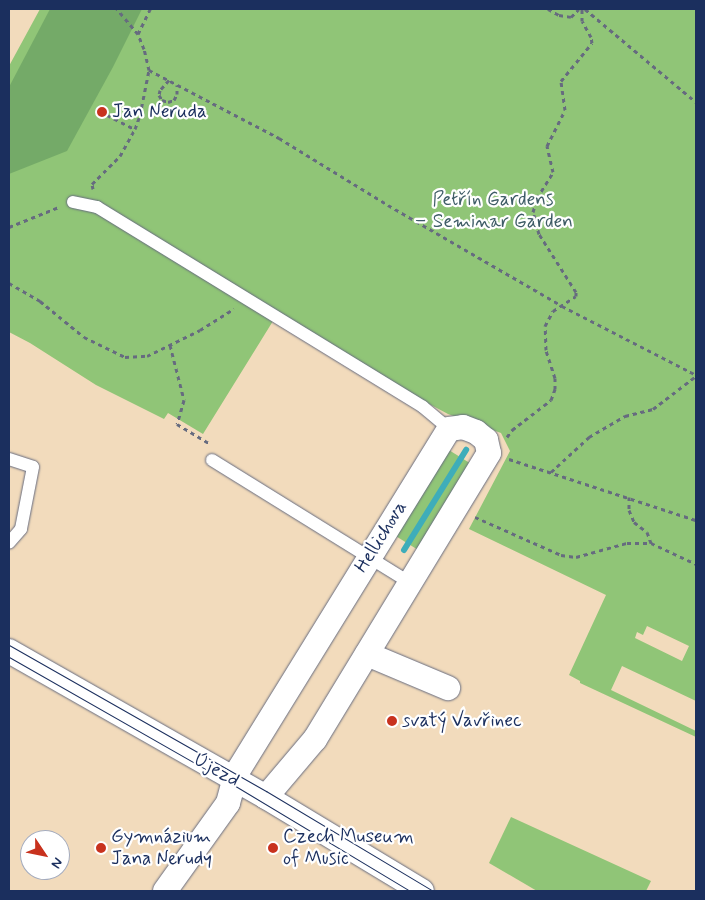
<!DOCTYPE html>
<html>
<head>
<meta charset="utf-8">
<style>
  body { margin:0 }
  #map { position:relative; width:705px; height:900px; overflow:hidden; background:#f2dbbc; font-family:Mynerve,sans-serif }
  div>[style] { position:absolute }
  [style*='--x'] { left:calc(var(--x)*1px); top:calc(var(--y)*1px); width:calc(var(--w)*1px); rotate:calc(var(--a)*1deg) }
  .green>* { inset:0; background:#90c577; transform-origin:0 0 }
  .forest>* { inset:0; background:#74aa68 }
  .stream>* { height:6px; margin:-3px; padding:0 3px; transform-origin:3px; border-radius:3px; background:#3eadba }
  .path>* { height:3px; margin-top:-1.5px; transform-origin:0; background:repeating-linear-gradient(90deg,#666b7f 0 4px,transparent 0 8px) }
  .roads { filter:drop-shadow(0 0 1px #666b7f) drop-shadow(0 0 1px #666b7f) }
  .service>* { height:12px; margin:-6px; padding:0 6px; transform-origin:6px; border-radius:6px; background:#fff }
  .minor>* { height:24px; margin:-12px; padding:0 12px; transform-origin:12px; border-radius:12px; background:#fff }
  .tram>* { height:1px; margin:-0.5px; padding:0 0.5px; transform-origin:0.5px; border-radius:0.5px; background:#1b2f5e }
  .dots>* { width:14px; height:14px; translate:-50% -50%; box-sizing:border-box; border:2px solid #fff; border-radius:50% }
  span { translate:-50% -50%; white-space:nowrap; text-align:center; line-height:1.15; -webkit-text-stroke:4.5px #fff; paint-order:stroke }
  .poi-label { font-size:19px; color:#1b2f5e }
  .left { translate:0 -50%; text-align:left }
  .park-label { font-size:19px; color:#3e5c66 }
  .street-label { font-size:19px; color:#1b2f5e }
  .frame { position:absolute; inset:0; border:10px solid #1b2f5e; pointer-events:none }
  .north { position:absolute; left:20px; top:830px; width:50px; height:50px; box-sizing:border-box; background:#fff; border:1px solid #a4acbf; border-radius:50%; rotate:124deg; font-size:14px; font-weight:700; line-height:20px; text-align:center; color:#1b2f5e }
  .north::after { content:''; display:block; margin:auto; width:18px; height:22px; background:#c8321e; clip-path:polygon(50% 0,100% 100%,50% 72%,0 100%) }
</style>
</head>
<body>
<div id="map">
  <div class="green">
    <i style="clip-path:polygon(evenodd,40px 9px,696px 9px,696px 701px,622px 666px,611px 690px,696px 731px,696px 737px,580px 683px,580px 681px,569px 675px,606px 595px,469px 529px,510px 451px,501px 433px,448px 414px,273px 321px,203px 434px,168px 413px,164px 419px,96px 385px,30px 343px,9px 332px,9px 66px,40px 9px,647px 626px,689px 646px,682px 661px,635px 638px,637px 632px,643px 635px,647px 626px)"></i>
    <i style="left:444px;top:447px;width:36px;height:101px;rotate:32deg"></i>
    <i style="clip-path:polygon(511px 817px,651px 881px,646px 891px,537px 891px,489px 863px)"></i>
  </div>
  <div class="forest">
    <i style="clip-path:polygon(50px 9px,142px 9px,113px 67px,67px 151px,9px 174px,9px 87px)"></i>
  </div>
  <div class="stream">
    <i style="--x:404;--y:550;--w:118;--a:-58.2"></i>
  </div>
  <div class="path">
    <i style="--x:548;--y:9;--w:13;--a:29"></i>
    <i style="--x:559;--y:15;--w:12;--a:9"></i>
    <i style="--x:571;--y:17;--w:11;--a:-45"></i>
    <i style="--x:585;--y:9;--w:145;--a:40"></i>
    <i style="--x:138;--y:34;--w:28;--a:-64"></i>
    <i style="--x:149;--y:70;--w:147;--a:27.6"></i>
    <i style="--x:279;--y:138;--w:128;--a:31.6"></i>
    <i style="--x:388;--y:205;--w:201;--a:30.1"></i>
    <i style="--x:562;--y:306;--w:151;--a:27.2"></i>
    <i style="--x:169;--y:80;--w:13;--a:132"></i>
    <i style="--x:160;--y:90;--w:5;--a:101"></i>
    <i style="--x:159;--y:95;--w:6;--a:59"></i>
    <i style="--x:162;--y:100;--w:6;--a:18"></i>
    <i style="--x:168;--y:102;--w:6;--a:-18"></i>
    <i style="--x:174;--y:100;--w:7;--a:-63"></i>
    <i style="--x:177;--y:94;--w:9;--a:-90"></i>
    <i style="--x:107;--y:115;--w:31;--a:27"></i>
    <i style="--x:93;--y:189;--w:5;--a:-101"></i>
    <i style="--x:92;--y:184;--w:40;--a:-45"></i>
    <i style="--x:120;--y:156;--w:31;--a:-61"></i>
    <i style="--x:135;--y:129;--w:15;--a:-70"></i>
    <i style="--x:140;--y:115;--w:46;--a:-78.7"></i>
    <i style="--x:149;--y:70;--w:22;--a:-103"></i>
    <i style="--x:144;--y:49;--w:16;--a:-112"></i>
    <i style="--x:138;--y:34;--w:33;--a:-130"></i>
    <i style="--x:9;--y:227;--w:54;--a:-21.8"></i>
    <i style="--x:9;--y:283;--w:36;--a:30"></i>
    <i style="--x:40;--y:301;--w:57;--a:39.3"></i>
    <i style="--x:84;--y:337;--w:46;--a:26"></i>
    <i style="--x:125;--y:357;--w:22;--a:-3"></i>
    <i style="--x:147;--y:356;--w:59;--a:-26.1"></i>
    <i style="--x:200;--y:330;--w:40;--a:-32"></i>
    <i style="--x:170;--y:345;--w:57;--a:75.7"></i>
    <i style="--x:184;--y:400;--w:25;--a:106"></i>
    <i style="--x:177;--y:424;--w:37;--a:31"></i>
    <i style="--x:507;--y:437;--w:9;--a:-54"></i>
    <i style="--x:512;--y:430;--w:49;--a:-37.6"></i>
    <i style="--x:551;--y:400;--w:12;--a:-70"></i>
    <i style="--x:555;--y:389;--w:11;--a:-90"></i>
    <i style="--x:555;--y:378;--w:29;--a:-108"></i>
    <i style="--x:546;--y:350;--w:24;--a:-92"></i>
    <i style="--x:545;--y:326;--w:17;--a:-62"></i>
    <i style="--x:553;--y:311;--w:27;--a:-33"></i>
    <i style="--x:576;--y:296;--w:4;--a:-90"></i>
    <i style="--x:576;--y:292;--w:69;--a:-122.5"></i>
    <i style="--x:539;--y:234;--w:23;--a:-105"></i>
    <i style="--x:533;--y:212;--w:15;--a:-74"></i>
    <i style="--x:537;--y:198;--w:31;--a:-58"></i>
    <i style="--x:553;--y:172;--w:27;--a:-103"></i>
    <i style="--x:547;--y:146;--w:40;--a:-63.4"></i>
    <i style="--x:565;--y:110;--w:29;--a:-98"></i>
    <i style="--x:561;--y:81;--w:49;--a:-50.8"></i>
    <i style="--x:592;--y:43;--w:6;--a:-99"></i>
    <i style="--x:591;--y:37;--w:18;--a:-119"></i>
    <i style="--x:582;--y:21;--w:12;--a:-90"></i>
    <i style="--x:509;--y:459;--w:197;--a:18.1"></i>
    <i style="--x:551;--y:472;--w:52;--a:-42.6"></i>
    <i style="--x:589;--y:437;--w:42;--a:-30.3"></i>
    <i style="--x:625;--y:416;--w:29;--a:-14"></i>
    <i style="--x:653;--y:409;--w:54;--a:-37.5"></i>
    <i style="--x:629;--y:497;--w:13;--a:90"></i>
    <i style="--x:629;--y:510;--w:13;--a:67"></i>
    <i style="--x:634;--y:522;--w:16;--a:38"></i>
    <i style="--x:647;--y:532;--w:12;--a:70"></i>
    <i style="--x:475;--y:517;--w:94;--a:23.8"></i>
    <i style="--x:561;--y:555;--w:15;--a:8"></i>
    <i style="--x:576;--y:557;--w:53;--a:-15.4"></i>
    <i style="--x:627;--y:543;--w:24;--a:0"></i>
    <i style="--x:651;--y:543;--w:50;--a:25"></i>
  </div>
  <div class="roads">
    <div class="service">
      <i style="--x:73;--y:202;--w:25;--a:12"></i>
      <i style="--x:97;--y:207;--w:382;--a:31.5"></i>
      <i style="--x:423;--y:407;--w:34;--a:40"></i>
      <i style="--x:9;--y:459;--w:25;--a:18"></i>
      <i style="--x:33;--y:467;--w:63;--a:101"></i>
      <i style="--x:21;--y:529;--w:18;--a:131"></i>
      <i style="--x:212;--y:460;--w:233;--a:31.8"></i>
    </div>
    <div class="minor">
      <i style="--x:9;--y:651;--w:296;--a:29.6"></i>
      <i style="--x:266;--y:797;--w:182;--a:31.1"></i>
      <i style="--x:367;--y:654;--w:88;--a:22.8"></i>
      <i style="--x:165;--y:891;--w:108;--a:-54.4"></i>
      <i style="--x:228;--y:803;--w:30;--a:-75"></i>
      <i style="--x:236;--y:774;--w:405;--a:-58.3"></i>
      <i style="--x:449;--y:429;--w:14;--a:-8"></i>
      <i style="--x:463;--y:427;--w:14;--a:21"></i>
      <i style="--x:476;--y:432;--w:13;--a:39"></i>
      <i style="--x:486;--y:440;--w:13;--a:77"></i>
      <i style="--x:489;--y:453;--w:335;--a:121.3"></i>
      <i style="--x:315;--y:739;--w:76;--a:130.2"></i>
    </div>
  </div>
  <div class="tram">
    <i style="--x:9;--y:645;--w:296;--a:29.6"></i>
    <i style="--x:266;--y:791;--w:195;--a:30.9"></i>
    <i style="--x:9;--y:657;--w:257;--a:29.7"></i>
    <i style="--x:232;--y:784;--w:208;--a:31"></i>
  </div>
  <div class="dots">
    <i style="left:102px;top:112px;background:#c8321e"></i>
    <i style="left:392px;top:721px;background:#c8321e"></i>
    <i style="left:101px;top:848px;background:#c8321e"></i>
    <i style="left:273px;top:848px;background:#c8321e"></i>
  </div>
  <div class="poi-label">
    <span class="left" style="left:112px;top:112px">Jan Neruda</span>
    <span class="left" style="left:402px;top:721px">svatý Vavřinec</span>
    <span class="left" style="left:111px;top:848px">Gymnázium<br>Jana Nerudy</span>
    <span class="left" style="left:283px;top:848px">Czech Museum<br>of Music</span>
  </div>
  <div class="park-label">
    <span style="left:493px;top:211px">Petřín Gardens<br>– Seminar Garden</span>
  </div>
  <div class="street-label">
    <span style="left:381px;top:537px;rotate:-58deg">Hellichova</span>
    <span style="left:216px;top:770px;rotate:29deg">Újezd</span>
  </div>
  <div class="frame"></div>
  <div class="north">N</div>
</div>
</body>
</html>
